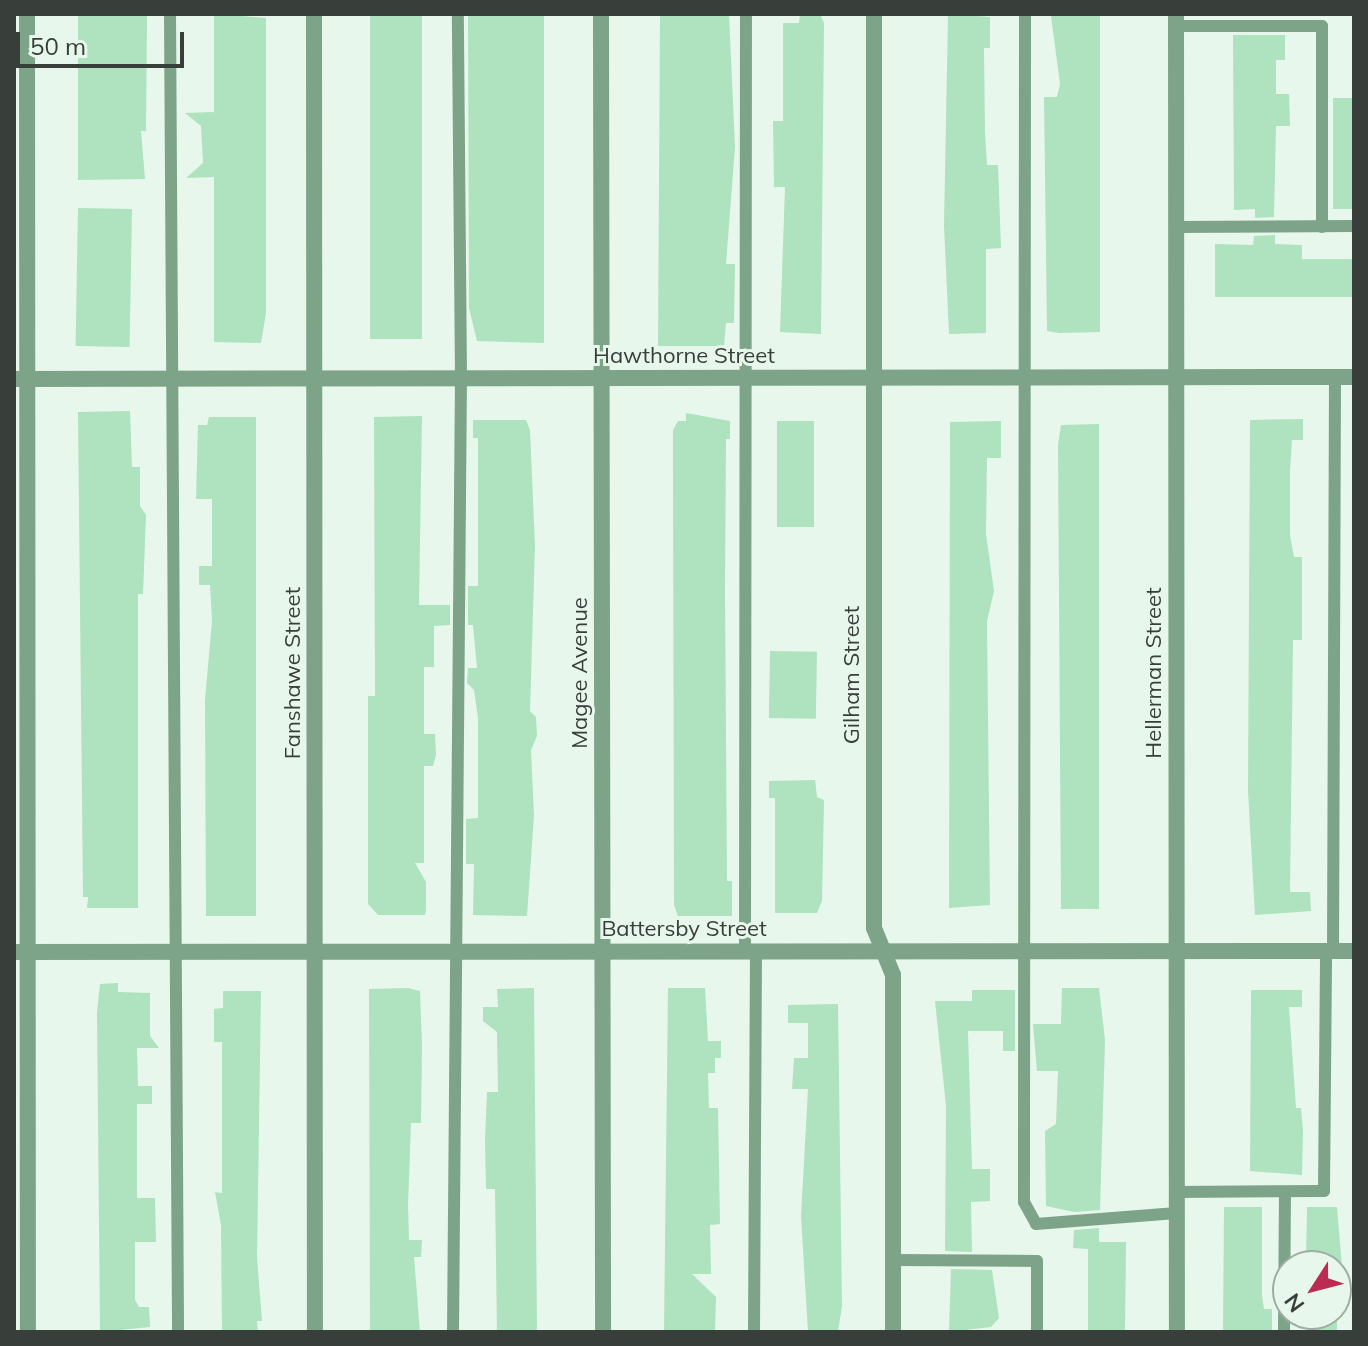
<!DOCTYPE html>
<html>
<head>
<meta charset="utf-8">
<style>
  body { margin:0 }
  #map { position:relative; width:1368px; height:1346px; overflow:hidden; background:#e7f7eb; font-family:Mulish,sans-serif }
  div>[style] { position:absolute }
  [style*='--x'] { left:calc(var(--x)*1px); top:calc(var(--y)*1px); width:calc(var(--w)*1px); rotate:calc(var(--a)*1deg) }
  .building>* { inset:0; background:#afe2be; transform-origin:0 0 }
  .service>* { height:12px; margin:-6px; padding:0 6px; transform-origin:6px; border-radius:6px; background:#7da488 }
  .minor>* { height:16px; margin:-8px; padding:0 8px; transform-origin:8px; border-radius:8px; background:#7da488 }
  span { translate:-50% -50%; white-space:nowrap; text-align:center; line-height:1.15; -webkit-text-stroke:6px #e7f7eb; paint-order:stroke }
  .street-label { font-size:22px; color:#383e39 }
  .frame { position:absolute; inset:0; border:16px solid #383e39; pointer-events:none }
  .north { position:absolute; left:1272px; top:1250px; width:80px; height:80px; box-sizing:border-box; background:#e7f7eb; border:2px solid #a1ada4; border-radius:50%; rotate:234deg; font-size:22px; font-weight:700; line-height:32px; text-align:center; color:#383e39 }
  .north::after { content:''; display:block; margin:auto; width:28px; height:36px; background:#bc2c52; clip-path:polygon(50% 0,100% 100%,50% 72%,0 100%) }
  .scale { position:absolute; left:16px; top:32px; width:168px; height:36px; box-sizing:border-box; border:4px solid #383e39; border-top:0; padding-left:10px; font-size:24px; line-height:28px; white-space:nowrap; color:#383e39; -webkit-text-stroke:6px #e7f7eb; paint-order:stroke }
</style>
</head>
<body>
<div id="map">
  <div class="building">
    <i style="clip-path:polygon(78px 14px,147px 14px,146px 131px,141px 131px,145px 179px,78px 180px)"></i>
    <i style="clip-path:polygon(214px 14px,266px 18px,266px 313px,261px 343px,214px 342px,214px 177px,186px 178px,203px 163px,201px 126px,185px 113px,214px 112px)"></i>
    <i style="left:370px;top:14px;width:52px;height:325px"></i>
    <i style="clip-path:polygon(468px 14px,544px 15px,544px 343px,477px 341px,469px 308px)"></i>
    <i style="clip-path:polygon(660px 14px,729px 14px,735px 147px,726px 264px,735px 264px,734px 323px,726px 323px,724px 346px,658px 346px)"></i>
    <i style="clip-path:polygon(800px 14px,820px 14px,824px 23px,821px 334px,780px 332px,785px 187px,774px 187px,773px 121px,783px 121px,783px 23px,799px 23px)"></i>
    <i style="clip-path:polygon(948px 14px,990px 17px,990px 48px,984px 48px,985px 132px,987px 165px,998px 165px,1001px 248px,986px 249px,986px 333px,949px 334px,944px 226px)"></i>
    <i style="clip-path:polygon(1100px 14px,1100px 332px,1059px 333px,1047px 331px,1044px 97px,1057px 97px,1060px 84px,1051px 16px)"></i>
    <i style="clip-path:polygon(1233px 35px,1285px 35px,1285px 60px,1276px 60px,1276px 94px,1289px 94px,1290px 126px,1276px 126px,1274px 217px,1255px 218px,1255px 209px,1234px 210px)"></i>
    <i style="left:1333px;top:98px;width:21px;height:111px"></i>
    <i style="left:78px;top:208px;width:54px;height:138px;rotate:1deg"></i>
    <i style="clip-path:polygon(1275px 235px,1275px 244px,1302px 245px,1302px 259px,1354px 259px,1354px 297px,1215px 297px,1215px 244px,1253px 245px,1254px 236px)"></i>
    <i style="clip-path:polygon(130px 411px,132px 467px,140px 467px,140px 506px,146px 515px,143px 594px,138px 594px,138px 908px,87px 908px,88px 897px,83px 897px,78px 412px)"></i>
    <i style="clip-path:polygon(686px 413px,730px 421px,730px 439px,726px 439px,725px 589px,727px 881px,732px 881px,732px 916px,678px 916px,674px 905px,673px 459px,673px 430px,678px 421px,686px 421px)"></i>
    <i style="clip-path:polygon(422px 416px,419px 605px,450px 605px,450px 625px,434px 626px,434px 667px,424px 667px,424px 734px,435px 734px,436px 755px,433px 766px,424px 766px,424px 863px,415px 863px,426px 882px,426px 910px,425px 915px,378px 915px,368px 904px,368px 696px,375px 696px,374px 417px)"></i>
    <i style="clip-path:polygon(209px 417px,256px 417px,256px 916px,206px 916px,205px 700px,212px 621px,210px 585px,199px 585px,199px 566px,212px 566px,212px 499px,196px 499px,198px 425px,207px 425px)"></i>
    <i style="clip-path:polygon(1303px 419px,1303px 440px,1292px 440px,1290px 472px,1290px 535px,1294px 557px,1302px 557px,1302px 640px,1293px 640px,1290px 892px,1310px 892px,1311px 911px,1255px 915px,1248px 791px,1250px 420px)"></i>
    <i style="clip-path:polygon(473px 420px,526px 420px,530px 430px,535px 546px,530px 711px,536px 717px,537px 736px,531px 750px,534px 815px,527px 916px,473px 915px,474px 864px,466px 864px,466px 819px,478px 818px,478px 718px,474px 690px,467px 683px,468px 668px,477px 668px,473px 625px,468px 625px,468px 586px,478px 586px,478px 438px,473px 438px)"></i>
    <i style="left:777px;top:421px;width:37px;height:106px"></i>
    <i style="clip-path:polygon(1001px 421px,1001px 458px,987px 458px,986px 534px,994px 591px,987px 621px,990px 905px,949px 908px,950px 422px)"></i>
    <i style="clip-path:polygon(1099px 424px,1099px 909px,1061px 909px,1058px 445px,1061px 425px)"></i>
    <i style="left:770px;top:651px;width:47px;height:67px;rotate:1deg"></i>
    <i style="clip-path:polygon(815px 780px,817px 797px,824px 800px,822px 901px,817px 913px,775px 913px,775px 798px,769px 798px,769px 781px)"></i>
    <i style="clip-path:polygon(118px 983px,118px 992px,150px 993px,150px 1036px,159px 1048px,137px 1048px,138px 1086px,152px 1086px,152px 1104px,137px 1104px,137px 1198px,155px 1198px,156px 1242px,135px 1242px,135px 1300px,139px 1307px,149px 1307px,150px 1327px,100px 1332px,97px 1012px,100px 984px)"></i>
    <i style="clip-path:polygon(408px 988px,420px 991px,422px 1046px,421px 1123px,411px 1123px,408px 1206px,409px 1240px,422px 1240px,421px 1257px,414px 1257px,420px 1332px,370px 1332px,369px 989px)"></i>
    <i style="clip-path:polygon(534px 988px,537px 1332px,497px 1332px,495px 1189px,486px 1189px,485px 1140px,487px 1092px,498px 1092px,497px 1032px,483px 1021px,483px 1007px,498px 1007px,497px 989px)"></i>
    <i style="clip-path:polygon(668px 988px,705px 988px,708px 1041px,721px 1041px,721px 1058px,715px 1058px,715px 1073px,708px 1073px,709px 1108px,718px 1108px,720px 1224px,710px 1225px,711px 1274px,692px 1274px,716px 1297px,715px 1332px,664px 1332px)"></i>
    <i style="clip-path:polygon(1062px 988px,1099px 988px,1105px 1040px,1100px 1210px,1074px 1212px,1046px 1206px,1045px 1131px,1056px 1124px,1058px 1071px,1037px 1071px,1033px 1024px,1061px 1024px)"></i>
    <i style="clip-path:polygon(972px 990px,1015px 990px,1015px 1051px,1003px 1051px,1003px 1031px,968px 1031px,972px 1169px,990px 1169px,990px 1201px,971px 1202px,972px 1252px,945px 1251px,946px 1106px,935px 1001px,972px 1001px)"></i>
    <i style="clip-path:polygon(1251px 990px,1302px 990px,1302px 1007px,1289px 1007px,1296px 1108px,1301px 1108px,1303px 1131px,1302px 1175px,1250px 1171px)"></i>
    <i style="clip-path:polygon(223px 991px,261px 991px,257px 1258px,262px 1321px,257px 1321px,258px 1332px,222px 1332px,221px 1225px,215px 1192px,222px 1193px,222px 1042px,214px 1042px,214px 1009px,223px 1008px)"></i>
    <i style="clip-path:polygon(838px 1004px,842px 1306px,838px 1332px,808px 1332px,801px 1216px,808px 1089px,792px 1089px,794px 1058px,808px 1058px,808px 1023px,788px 1023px,788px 1005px)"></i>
    <i style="clip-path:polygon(1224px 1207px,1262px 1207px,1262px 1295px,1264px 1309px,1272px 1309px,1272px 1332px,1223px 1332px)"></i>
    <i style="clip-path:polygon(1307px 1207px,1337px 1207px,1342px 1266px,1306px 1266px)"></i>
    <i style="clip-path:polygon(1099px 1228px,1099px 1242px,1126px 1242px,1125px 1332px,1088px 1332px,1088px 1249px,1073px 1248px,1074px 1230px)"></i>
    <i style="clip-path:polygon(951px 1269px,992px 1270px,999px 1318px,991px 1327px,949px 1332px)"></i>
    <i style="left:1307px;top:1314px;width:30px;height:18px"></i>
  </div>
  <div class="service">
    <i style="--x:170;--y:14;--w:1318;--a:89.65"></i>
    <i style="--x:1025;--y:14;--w:1188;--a:90.05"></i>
    <i style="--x:1024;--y:1202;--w:25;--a:61"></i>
    <i style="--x:1036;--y:1224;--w:141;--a:-4.5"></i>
    <i style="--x:1176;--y:26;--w:146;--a:0"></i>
    <i style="--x:1322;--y:26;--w:201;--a:90"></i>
    <i style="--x:1176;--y:227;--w:178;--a:-0.3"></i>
    <i style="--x:745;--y:951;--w:937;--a:-89.94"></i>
    <i style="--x:1333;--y:951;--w:574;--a:-89.8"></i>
    <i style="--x:1177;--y:1192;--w:147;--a:-0.4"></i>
    <i style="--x:1324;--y:1191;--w:240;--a:-89.5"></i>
    <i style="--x:893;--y:1260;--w:144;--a:0.4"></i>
    <i style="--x:1037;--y:1261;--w:71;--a:90"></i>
    <i style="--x:453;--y:1332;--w:954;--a:-89.52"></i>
    <i style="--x:461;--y:378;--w:364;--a:-90.5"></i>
    <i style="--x:754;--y:1332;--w:381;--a:-89.7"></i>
    <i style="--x:1284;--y:1332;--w:140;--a:-89.6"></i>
  </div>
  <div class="minor">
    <i style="--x:27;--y:14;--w:1318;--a:89.96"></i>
    <i style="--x:314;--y:14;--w:1318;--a:89.96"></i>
    <i style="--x:601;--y:14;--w:1318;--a:89.91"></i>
    <i style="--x:874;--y:14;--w:914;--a:90"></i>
    <i style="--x:874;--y:928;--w:51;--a:68"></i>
    <i style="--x:893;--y:975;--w:357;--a:90"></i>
    <i style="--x:1176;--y:14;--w:1318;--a:89.96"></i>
    <i style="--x:14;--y:379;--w:1340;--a:-0.09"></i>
    <i style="--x:14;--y:952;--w:1340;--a:-0.04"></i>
  </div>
  <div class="street-label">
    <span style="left:684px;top:356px">Hawthorne Street</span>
    <span style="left:293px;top:673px;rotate:-90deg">Fanshawe Street</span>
    <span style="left:580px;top:673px;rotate:-90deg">Magee Avenue</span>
    <span style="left:1154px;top:673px;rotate:-90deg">Hellerman Street</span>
    <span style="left:852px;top:675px;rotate:-90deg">Gilham Street</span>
    <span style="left:684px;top:929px">Battersby Street</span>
  </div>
  <div class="frame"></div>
  <div class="north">N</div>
  <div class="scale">50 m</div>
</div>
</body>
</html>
